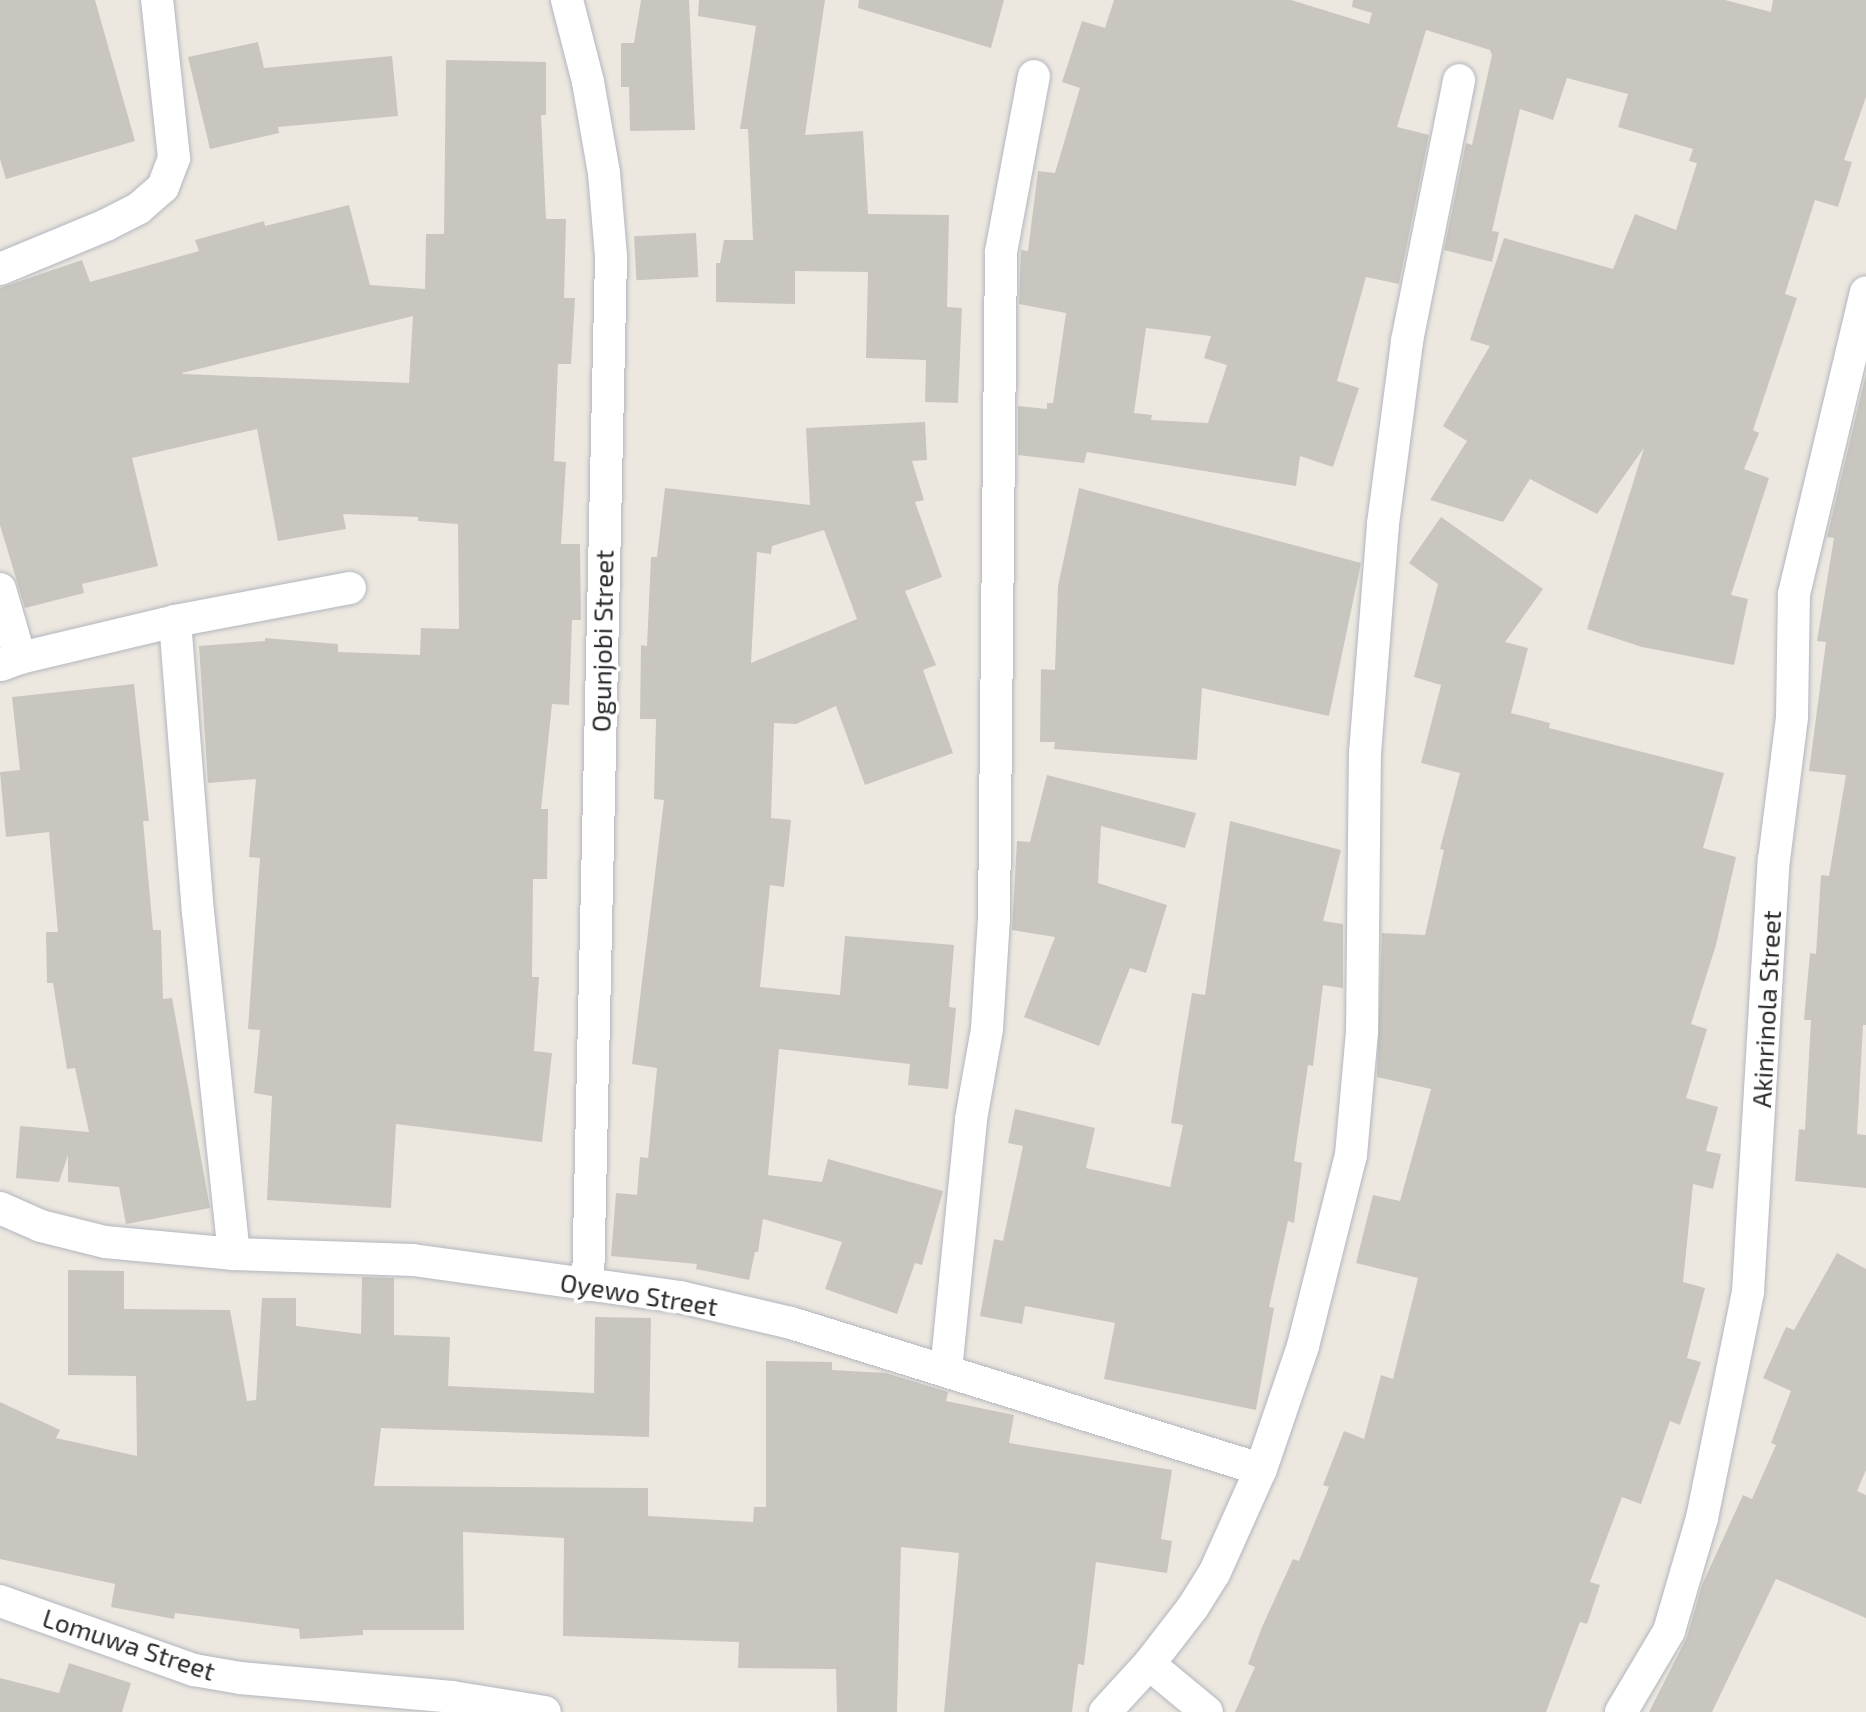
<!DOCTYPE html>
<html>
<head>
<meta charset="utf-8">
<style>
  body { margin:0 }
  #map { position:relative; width:1866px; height:1712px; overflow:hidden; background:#ece8e0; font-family:"Exo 2",sans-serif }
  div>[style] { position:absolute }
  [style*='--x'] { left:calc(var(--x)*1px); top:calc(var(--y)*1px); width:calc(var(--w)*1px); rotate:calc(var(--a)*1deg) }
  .building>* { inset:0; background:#c8c6bf; transform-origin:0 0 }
  .roads { filter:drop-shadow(0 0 2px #b4b5be) drop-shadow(0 0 2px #b4b5be) }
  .minor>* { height:32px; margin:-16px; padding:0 16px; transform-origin:16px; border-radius:16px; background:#fff }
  span { translate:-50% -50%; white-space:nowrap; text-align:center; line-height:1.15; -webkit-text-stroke:7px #fff; paint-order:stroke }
  .street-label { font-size:26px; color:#2c2c2c }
</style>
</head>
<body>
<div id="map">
  <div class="building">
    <i style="clip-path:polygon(0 0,95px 0,135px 141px,6px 179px,0 159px)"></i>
    <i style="clip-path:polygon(641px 0,689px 0,695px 130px,630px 131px,629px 87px,621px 87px,621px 43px,634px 43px)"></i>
    <i style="clip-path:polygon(699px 0,825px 0,805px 135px,863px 131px,868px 214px,949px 215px,947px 307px,962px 308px,958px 403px,925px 402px,926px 360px,866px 358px,868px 272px,795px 271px,795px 304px,716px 302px,716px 263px,720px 263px,724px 240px,753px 240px,748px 129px,740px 129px,756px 26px,698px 16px)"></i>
    <i style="clip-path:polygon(859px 0,1004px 0,991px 48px,858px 8px)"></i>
    <i style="clip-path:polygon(evenodd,1114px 0,1291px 0,1369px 24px,1372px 13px,1352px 7px,1353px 0,1725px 0,1771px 12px,1773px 0,1866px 0,1866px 97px,1844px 160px,1852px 162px,1838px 207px,1815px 200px,1785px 294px,1797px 298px,1753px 430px,1759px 433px,1744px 469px,1769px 478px,1731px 595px,1748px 599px,1734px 665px,1642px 647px,1587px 629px,1644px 448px,1597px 514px,1530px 479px,1503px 522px,1430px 500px,1467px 441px,1443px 426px,1490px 346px,1470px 340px,1504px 238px,1613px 269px,1635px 214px,1676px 230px,1697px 163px,1689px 161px,1693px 149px,1618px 127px,1628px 94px,1567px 78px,1553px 120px,1520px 109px,1492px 231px,1499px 232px,1492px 262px,1444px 250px,1466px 143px,1472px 145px,1492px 55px,1490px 50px,1426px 30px,1397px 127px,1429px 135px,1399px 284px,1366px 277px,1337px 381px,1359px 388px,1333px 467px,1300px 456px,1296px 486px,1087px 452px,1084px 463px,1018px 455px,1018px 406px,1047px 409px,1047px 403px,1053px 403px,1066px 313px,1019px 304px,1021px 250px,1028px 251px,1038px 171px,1055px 173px,1080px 88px,1062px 82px,1082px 21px,1105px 28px,1114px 0,1146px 328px,1211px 336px,1204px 358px,1227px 365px,1208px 423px,1151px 420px,1152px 415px,1134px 413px,1146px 328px)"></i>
    <i style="clip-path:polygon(258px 42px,264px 68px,392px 56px,398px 116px,278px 127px,279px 133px,210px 149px,188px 57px)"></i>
    <i style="clip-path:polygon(evenodd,446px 60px,546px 62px,546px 115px,541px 115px,546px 219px,566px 219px,564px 298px,575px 298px,571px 364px,558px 364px,554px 461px,566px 462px,561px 544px,580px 544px,581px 620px,572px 620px,569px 705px,552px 704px,541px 809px,548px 809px,547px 879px,533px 879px,532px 977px,539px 977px,534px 1051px,552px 1053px,542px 1142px,396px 1124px,391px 1208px,267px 1200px,272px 1096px,254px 1093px,260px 1030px,248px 1029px,260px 858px,249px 857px,256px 779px,208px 783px,199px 646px,265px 641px,265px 638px,338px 644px,338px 652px,420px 655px,421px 628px,459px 629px,458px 524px,418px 521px,418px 517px,343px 514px,346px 529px,278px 541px,257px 429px,132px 458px,158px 566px,82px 584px,84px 593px,25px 608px,0 525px,0 288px,82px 260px,90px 282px,199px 251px,195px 240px,264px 221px,265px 226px,349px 205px,370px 285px,425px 289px,426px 234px,444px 234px,446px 60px,413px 316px,409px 383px,183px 374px,182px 373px,413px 316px)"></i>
    <i style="left:696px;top:233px;width:44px;height:62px;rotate:87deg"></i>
    <i style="clip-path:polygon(1866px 374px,1866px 1025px,1863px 1025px,1857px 1134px,1866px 1135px,1866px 1188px,1795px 1181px,1799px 1129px,1805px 1130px,1811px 1020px,1804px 1020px,1810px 953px,1816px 954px,1821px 875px,1829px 876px,1846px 775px,1809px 771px,1826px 642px,1817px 641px,1834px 538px,1827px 537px)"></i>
    <i style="clip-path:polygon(evenodd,925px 422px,927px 460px,912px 461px,924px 500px,915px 502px,942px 577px,905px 591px,936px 665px,923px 670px,953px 753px,865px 785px,836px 706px,796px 724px,774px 723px,771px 818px,791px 820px,784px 887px,770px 885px,760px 987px,840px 995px,845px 936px,954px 945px,949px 1007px,956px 1008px,948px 1089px,908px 1085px,910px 1064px,779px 1049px,768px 1175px,822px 1182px,828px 1159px,943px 1191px,922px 1265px,915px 1263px,897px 1314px,825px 1289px,842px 1242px,763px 1219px,758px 1252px,755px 1252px,749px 1280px,696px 1269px,697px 1264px,611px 1256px,616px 1193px,637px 1195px,640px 1157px,648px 1158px,657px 1068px,632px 1064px,664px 800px,654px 799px,656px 719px,640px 719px,641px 645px,647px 646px,651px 557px,657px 557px,665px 488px,810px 505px,806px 428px,925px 422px,824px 530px,857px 619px,751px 663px,757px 552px,771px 554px,772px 546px,824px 530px)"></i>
    <i style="clip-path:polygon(1079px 488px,1361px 563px,1329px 716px,1202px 688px,1197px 760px,1054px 749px,1055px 742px,1040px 742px,1041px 669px,1055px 670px,1058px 586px)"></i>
    <i style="clip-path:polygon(1441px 517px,1543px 589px,1505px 642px,1528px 648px,1511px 713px,1550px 723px,1549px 728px,1724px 773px,1703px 848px,1736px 857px,1716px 945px,1691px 1024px,1707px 1029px,1686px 1098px,1718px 1107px,1706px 1151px,1721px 1154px,1713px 1189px,1693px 1184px,1683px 1282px,1705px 1288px,1687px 1358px,1701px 1362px,1680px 1425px,1670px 1421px,1641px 1504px,1622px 1497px,1590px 1582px,1600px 1585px,1587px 1624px,1580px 1622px,1546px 1712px,1235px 1712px,1255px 1667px,1248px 1664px,1262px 1627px,1293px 1559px,1299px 1561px,1329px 1487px,1323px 1485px,1344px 1431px,1364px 1439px,1381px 1375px,1393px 1379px,1418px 1278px,1356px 1263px,1373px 1195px,1400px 1201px,1431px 1089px,1377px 1077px,1382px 933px,1425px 935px,1444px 850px,1440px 849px,1460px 773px,1421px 763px,1441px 685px,1414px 677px,1438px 584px,1409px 563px)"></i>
    <i style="clip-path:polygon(134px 684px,149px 821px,143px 821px,153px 930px,161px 930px,163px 999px,172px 998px,210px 1208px,126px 1224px,119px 1187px,68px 1182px,68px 1155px,59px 1182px,16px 1178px,20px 1126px,89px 1132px,75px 1068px,67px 1069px,53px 983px,47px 983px,46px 932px,58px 932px,49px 832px,6px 837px,0 772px,20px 770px,12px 697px)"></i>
    <i style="clip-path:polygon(1047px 775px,1196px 813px,1185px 848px,1101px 826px,1098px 883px,1167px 905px,1146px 973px,1130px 968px,1099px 1046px,1024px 1017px,1055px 937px,1012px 930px,1017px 841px,1030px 842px)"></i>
    <i style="clip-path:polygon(1230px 821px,1341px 850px,1323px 921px,1343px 924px,1343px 988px,1323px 985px,1313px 1066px,1308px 1065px,1294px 1161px,1302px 1163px,1294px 1223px,1288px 1221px,1269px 1307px,1274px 1308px,1256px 1410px,1104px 1379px,1115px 1323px,1025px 1306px,1022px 1324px,980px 1316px,994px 1239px,1003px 1241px,1023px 1146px,1008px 1143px,1015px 1109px,1095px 1128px,1086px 1168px,1170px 1187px,1183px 1125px,1171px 1123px,1181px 1060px,1192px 993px,1205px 995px)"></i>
    <i style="clip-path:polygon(1837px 1253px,1866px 1269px,1866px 1470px,1857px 1491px,1866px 1495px,1866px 1618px,1776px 1579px,1712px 1712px,1649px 1712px,1687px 1637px,1702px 1585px,1743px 1495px,1752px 1499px,1776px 1445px,1771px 1443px,1791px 1391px,1763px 1378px,1786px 1327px,1794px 1330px)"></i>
    <i style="clip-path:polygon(68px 1270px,124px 1271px,124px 1309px,230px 1310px,247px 1401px,256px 1400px,262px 1298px,296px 1298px,296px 1326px,361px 1334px,362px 1277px,394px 1278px,394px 1335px,450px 1337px,448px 1386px,594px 1393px,595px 1317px,651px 1318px,649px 1437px,381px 1428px,374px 1486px,648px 1488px,648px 1516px,753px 1522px,754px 1507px,766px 1507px,766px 1361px,832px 1362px,832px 1370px,886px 1373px,948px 1392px,946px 1401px,1014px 1415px,1009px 1443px,1172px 1470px,1161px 1539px,1172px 1541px,1167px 1573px,1096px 1562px,1084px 1665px,1078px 1664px,1072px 1712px,944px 1712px,959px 1553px,901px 1547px,897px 1712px,837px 1712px,836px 1669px,738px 1668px,739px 1642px,563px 1636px,564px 1538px,463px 1532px,464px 1630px,363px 1630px,363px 1635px,300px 1639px,299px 1629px,175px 1613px,174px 1619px,111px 1607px,115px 1584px,0 1559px,0 1402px,60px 1430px,56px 1438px,137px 1456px,136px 1376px,68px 1375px)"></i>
    <i style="clip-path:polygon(69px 1663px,131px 1683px,122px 1712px,0 1712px,0 1678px,59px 1693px)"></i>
  </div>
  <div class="roads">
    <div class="minor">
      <i style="--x:567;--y:0;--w:85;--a:75.6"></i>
      <i style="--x:588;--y:82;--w:92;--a:80"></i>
      <i style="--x:604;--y:173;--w:84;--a:85.2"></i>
      <i style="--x:611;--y:257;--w:1028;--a:91.28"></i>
      <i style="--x:0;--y:269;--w:115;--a:-22.5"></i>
      <i style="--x:106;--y:225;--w:37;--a:-27"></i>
      <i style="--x:139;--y:208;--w:32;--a:-41"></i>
      <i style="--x:163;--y:187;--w:31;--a:-69"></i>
      <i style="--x:174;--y:158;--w:159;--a:-96.1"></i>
      <i style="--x:0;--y:589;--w:72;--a:73.8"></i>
      <i style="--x:20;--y:658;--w:20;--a:160"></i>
      <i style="--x:175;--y:621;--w:292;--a:85.5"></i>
      <i style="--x:198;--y:912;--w:344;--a:84"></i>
      <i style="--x:20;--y:658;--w:159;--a:-13.4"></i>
      <i style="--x:175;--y:621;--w:178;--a:-10.7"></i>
      <i style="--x:0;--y:1208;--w:45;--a:23.7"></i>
      <i style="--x:41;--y:1226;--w:66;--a:14"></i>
      <i style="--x:105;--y:1242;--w:130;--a:5.3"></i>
      <i style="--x:234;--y:1254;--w:179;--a:1.9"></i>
      <i style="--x:413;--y:1260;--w:270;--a:7.9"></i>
      <i style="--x:680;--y:1297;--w:114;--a:13.2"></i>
      <i style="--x:791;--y:1323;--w:492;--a:17.3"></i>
      <i style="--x:946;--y:1371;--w:253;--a:-84.3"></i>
      <i style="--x:971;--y:1119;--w:91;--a:-79.9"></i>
      <i style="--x:987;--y:1029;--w:110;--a:-86.4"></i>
      <i style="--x:994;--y:919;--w:667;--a:-89.4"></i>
      <i style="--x:1001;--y:252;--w:179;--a:-79.4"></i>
      <i style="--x:0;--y:1601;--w:206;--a:19.6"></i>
      <i style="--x:194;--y:1670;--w:47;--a:9.9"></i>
      <i style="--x:240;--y:1678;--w:213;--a:5.1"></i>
      <i style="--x:452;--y:1697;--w:94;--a:9.2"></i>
      <i style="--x:1149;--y:1664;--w:75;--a:39.6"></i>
      <i style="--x:1105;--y:1712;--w:65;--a:-47.5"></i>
      <i style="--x:1149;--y:1664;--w:72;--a:-52.3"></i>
      <i style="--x:1193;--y:1607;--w:39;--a:-58"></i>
      <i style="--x:1214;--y:1574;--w:115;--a:-65.9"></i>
      <i style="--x:1261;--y:1469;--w:130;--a:-71.1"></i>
      <i style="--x:1303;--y:1346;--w:197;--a:-75.9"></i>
      <i style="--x:1351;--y:1155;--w:123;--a:-84.9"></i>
      <i style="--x:1362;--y:1032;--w:279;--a:-89.4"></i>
      <i style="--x:1365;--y:753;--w:230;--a:-85.5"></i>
      <i style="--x:1383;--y:524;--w:185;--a:-82.5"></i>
      <i style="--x:1407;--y:341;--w:266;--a:-78.7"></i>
      <i style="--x:1621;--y:1712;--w:94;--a:-59.3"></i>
      <i style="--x:1669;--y:1631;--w:118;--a:-73.7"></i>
      <i style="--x:1702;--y:1518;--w:231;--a:-78.5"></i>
      <i style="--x:1748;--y:1292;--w:433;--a:-86.6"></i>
      <i style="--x:1774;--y:860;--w:144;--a:-82.8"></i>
      <i style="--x:1792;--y:717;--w:123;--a:-89.1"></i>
      <i style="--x:1794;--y:594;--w:310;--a:-76.6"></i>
    </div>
  </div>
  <div class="street-label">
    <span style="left:602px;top:641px;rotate:-89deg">Ogunjobi Street</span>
    <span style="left:1766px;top:1009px;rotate:-87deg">Akinrinola Street</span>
    <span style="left:639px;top:1294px;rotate:9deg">Oyewo Street</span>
    <span style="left:129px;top:1644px;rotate:18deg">Lomuwa Street</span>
  </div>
</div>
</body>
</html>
